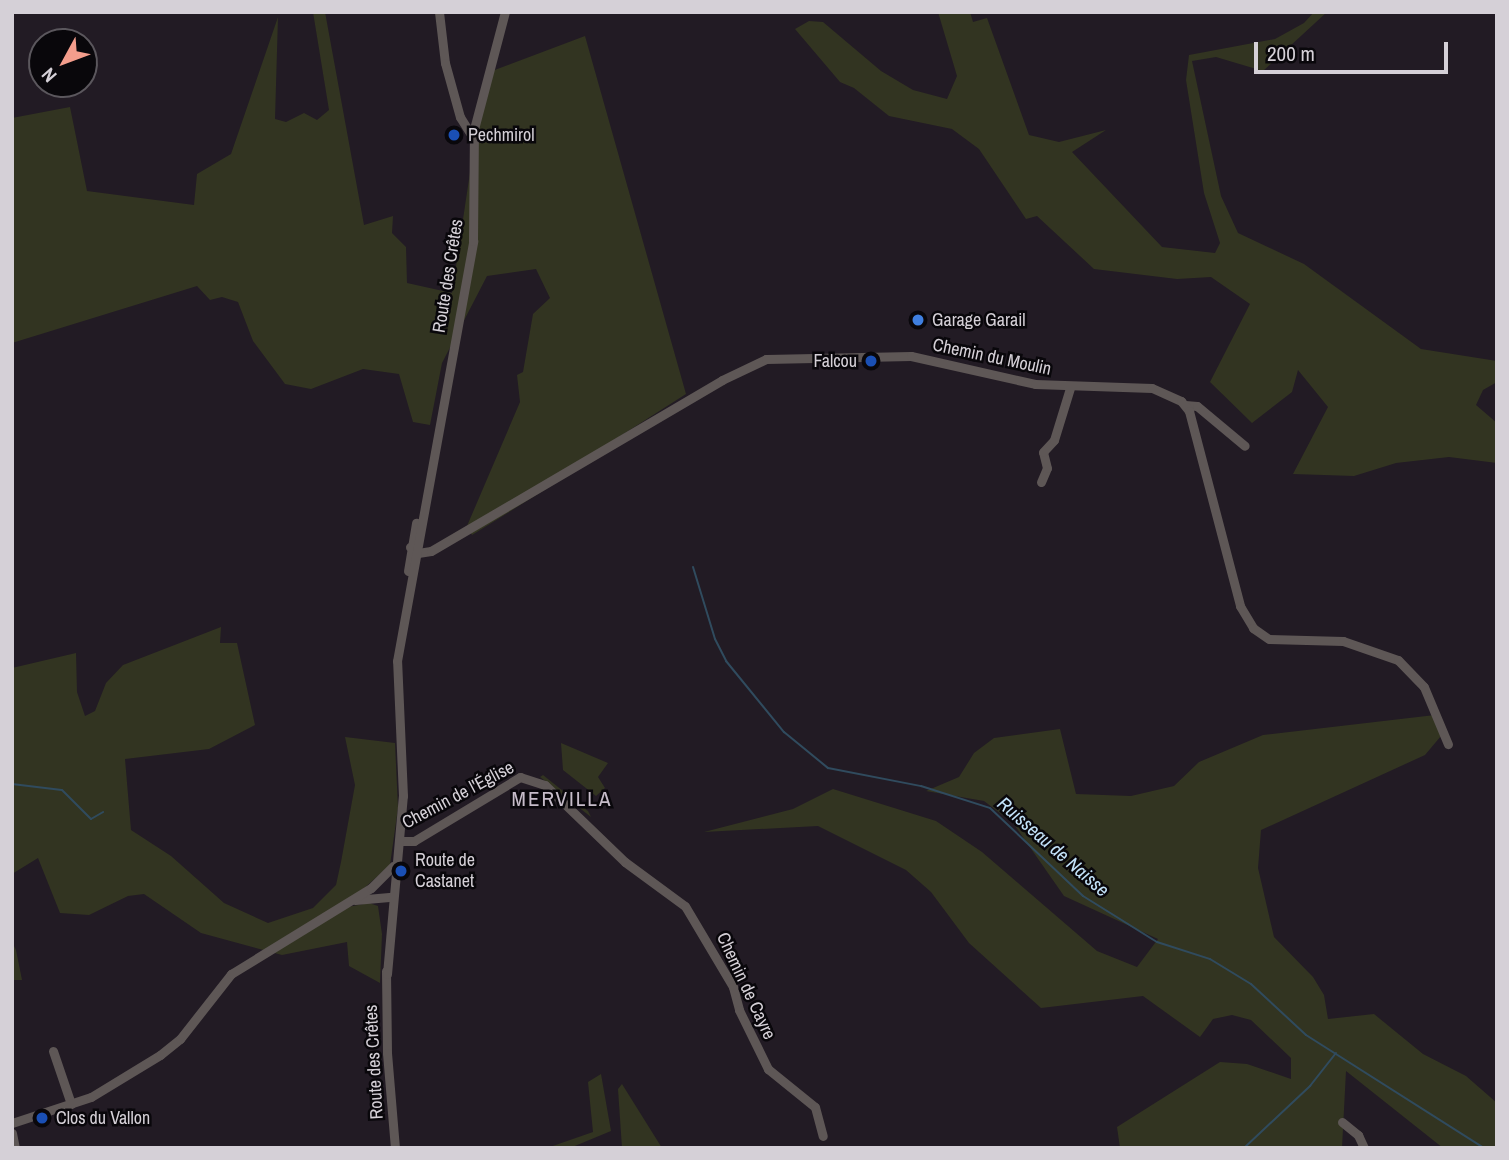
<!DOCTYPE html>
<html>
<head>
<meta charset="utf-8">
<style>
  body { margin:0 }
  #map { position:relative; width:1509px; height:1160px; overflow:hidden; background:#221b24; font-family:"Archivo Narrow",sans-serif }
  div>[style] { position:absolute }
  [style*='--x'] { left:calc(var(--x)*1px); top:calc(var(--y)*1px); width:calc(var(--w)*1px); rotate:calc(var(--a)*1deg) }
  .green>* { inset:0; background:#323421 }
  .stream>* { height:2px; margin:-1px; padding:0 1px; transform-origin:1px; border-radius:1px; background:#304b5e }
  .minor>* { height:9px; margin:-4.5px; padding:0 4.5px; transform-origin:4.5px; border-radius:4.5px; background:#5e5756 }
  .dots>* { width:19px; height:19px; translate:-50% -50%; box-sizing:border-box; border:4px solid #09070b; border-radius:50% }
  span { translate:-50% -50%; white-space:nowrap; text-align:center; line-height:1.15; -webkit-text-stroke:5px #09070b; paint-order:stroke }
  .poi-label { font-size:18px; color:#d5d0d7 }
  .left { translate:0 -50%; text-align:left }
  .right { translate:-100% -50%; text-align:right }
  .street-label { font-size:18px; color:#d5d0d7 }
  .water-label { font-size:19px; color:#c4e3fa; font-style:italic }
  .quarter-label { font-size:21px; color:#c6bcc9; letter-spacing:2px }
  .frame { position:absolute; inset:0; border:14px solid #d5d0d7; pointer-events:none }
  .north { position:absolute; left:28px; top:28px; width:70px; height:70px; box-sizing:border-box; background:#09070b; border:2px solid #5b575d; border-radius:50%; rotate:229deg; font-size:19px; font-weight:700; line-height:28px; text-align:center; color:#d5d0d7 }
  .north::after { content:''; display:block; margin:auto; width:24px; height:32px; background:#f49d8c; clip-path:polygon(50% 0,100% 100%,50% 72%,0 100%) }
  .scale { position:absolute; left:1254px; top:42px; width:194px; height:32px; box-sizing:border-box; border:4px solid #d5d0d7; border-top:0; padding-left:9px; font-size:21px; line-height:24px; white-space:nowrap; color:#d5d0d7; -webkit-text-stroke:5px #09070b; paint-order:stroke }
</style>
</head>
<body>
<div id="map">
  <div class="green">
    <i style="clip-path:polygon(313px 12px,325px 12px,364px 225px,393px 216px,392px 233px,406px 247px,407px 283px,452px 293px,478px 119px,492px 71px,585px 36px,686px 394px,614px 440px,612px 448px,472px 535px,467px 526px,520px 402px,517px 375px,523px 372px,533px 314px,550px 298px,536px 269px,487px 276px,442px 363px,430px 425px,413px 422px,399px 374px,363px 369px,311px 389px,285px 384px,253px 341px,238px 302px,222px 297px,210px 300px,197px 286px,12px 343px,12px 118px,70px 107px,87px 191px,194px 205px,197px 174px,231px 154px,278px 17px,275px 119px,286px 122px,304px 113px,317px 120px,329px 110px)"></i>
    <i style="clip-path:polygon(938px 12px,970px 12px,973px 22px,987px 18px,1029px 135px,1059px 142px,1106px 130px,1072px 152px,1162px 247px,1215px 253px,1220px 243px,1204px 193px,1186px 80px,1189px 55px,1275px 39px,1304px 23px,1314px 12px,1327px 12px,1263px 71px,1216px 57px,1192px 61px,1221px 196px,1238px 233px,1304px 264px,1421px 349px,1497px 361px,1497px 382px,1483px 390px,1476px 405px,1497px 423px,1497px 463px,1449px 457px,1396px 463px,1354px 476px,1293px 474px,1328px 407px,1298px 370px,1292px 392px,1252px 423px,1210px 382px,1250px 304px,1211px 277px,1177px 279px,1094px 269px,1037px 216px,1026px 219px,979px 149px,952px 129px,889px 116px,854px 88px,840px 82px,795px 29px,809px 21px,823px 22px,881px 71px,913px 90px,947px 99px,957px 76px)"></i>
    <i style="clip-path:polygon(221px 627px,220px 643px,237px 643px,255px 725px,209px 749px,125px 759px,131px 830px,171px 856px,224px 903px,268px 923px,313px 908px,336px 885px,341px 862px,355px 785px,345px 737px,395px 743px,398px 808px,390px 865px,342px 908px,369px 903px,378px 906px,382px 934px,380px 983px,349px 966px,347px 942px,282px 955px,201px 933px,144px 894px,128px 896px,89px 915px,60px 913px,38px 858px,12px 874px,12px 668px,76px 653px,77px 692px,85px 716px,95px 711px,106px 683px,123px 665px)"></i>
    <i style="clip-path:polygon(1435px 715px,1441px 736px,1425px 755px,1261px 830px,1258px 868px,1274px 937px,1313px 977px,1324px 995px,1328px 1019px,1374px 1014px,1423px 1054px,1466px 1076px,1497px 1103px,1497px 1148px,1443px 1148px,1346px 1071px,1342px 1148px,1120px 1148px,1117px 1127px,1220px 1062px,1247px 1064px,1291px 1079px,1291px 1058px,1251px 1020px,1232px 1015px,1213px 1019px,1200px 1037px,1143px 996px,1041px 1008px,969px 943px,931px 892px,906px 870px,818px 826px,704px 832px,793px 809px,833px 789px,936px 821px,982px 852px,1097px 951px,1137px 967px,1158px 939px,1064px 896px,1013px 823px,984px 801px,926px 791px,959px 777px,974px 753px,994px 738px,1060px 729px,1076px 794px,1131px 796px,1174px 786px,1199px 762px,1263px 735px)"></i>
    <i style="clip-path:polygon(561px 743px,608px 763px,598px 777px,605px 788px,596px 796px,563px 770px)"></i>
    <i style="clip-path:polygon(543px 775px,588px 811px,591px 817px,540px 777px)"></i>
    <i style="clip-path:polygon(12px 942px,16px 950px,22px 980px,12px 980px)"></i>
    <i style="clip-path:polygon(601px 1074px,611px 1131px,570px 1148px,547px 1148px,593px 1132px,588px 1082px)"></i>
    <i style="clip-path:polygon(622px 1084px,662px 1148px,622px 1148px,618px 1089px)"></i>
  </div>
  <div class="stream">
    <i style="--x:693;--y:567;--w:75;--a:73"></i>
    <i style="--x:715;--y:639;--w:25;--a:63"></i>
    <i style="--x:726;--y:661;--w:92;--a:50.8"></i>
    <i style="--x:784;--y:732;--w:57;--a:39.3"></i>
    <i style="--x:828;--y:768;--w:95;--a:11"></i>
    <i style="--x:921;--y:786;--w:72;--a:17.7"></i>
    <i style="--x:990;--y:808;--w:128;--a:43.4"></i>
    <i style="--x:1083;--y:896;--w:87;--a:31.9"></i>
    <i style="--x:1157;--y:942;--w:56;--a:17.8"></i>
    <i style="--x:1210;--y:959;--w:48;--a:31.4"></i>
    <i style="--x:1251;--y:984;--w:75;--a:42.8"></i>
    <i style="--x:1306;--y:1035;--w:211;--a:32.4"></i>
    <i style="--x:12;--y:784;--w:50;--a:6.8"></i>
    <i style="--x:62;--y:790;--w:41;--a:45"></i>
    <i style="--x:91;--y:819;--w:14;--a:-30"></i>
    <i style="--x:1244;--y:1148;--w:91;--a:-43.2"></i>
    <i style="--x:1310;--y:1086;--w:42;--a:-51.8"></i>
  </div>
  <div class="minor">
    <i style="--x:439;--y:12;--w:51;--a:83.3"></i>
    <i style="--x:445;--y:63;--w:56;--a:74.5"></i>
    <i style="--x:460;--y:117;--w:25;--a:58"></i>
    <i style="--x:1185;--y:405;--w:12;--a:5"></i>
    <i style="--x:1197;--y:406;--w:62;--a:39.8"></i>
    <i style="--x:1041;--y:482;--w:15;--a:-67"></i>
    <i style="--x:1047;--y:468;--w:16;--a:-104"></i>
    <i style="--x:1043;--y:452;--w:16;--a:-47"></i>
    <i style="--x:1054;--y:440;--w:54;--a:-72.9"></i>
    <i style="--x:410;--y:547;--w:10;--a:37"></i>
    <i style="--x:418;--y:553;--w:13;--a:-9"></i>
    <i style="--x:431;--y:551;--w:338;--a:-30.4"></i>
    <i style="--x:722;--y:380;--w:49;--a:-25.5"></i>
    <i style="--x:766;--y:359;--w:145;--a:-1.2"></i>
    <i style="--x:911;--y:356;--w:127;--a:12.7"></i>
    <i style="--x:1035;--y:384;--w:117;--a:2"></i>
    <i style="--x:1152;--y:388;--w:32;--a:24"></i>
    <i style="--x:1181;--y:401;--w:13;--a:51"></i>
    <i style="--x:1189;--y:411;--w:202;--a:75.3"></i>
    <i style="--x:1240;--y:606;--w:26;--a:59"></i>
    <i style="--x:1253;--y:628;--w:19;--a:35"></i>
    <i style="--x:1269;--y:639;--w:74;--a:1.5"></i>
    <i style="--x:1343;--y:641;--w:58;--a:19.1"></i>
    <i style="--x:1398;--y:660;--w:37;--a:46"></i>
    <i style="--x:1424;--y:687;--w:62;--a:67.2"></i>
    <i style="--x:408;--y:571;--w:49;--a:-80.5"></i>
    <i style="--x:400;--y:841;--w:14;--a:0"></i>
    <i style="--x:414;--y:841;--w:124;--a:-31.1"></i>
    <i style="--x:520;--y:777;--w:26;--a:18"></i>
    <i style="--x:545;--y:785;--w:111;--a:43.9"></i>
    <i style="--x:625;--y:862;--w:74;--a:36.3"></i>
    <i style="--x:685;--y:906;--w:94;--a:59.3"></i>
    <i style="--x:733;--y:987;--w:24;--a:75"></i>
    <i style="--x:739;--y:1010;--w:66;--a:63.8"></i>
    <i style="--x:768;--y:1069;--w:60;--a:39"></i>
    <i style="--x:815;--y:1107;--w:30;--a:75"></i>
    <i style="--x:355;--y:900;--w:37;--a:-5"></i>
    <i style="--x:386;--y:971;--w:82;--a:89.3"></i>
    <i style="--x:387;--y:1053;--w:95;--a:85.2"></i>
    <i style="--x:387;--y:974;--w:179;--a:-84.9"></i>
    <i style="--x:403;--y:796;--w:135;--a:-92.5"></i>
    <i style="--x:397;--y:661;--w:427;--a:-79.7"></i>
    <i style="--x:473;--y:241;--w:112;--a:-89.5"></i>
    <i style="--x:474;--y:129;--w:121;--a:-75.2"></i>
    <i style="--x:53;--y:1051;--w:56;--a:71.2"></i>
    <i style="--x:1342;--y:1122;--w:21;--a:39"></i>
    <i style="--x:1358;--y:1135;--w:14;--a:65"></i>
    <i style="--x:12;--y:1123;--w:83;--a:-18.2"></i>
    <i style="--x:91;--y:1097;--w:81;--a:-31.3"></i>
    <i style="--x:160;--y:1055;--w:26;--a:-39"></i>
    <i style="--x:180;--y:1039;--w:83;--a:-51.9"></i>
    <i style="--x:231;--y:974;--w:164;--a:-31.6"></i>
    <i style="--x:371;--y:888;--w:31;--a:-45"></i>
    <i style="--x:12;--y:1133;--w:15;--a:79"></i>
  </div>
  <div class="dots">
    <i style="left:454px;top:135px;background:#1a4fb4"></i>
    <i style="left:918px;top:320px;background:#3f7fe0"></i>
    <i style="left:871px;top:361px;background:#1a4fb4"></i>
    <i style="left:401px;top:871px;background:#1a4fb4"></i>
    <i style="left:42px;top:1118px;background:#1a4fb4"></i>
  </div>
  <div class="poi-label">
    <span class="left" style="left:468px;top:135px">Pechmirol</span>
    <span class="left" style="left:932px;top:320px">Garage Garail</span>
    <span class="right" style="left:857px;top:361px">Falcou</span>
    <span class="left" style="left:415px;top:871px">Route de<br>Castanet</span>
    <span class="left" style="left:56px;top:1118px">Clos du Vallon</span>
  </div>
  <div class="street-label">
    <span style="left:448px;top:276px;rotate:-81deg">Route des Crêtes</span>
    <span style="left:992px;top:357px;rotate:12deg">Chemin du Moulin</span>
    <span style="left:458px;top:795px;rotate:-28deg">Chemin de l'Église</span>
    <span style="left:746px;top:986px;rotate:65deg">Chemin de Cayre</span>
    <span style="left:374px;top:1062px;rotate:-93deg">Route des Crêtes</span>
  </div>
  <div class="water-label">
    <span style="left:1053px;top:847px;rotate:41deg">Ruisseau de Naisse</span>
  </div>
  <div class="quarter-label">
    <span style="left:562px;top:799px">MERVILLA</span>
  </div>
  <div class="frame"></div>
  <div class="north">N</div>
  <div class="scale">200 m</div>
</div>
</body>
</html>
